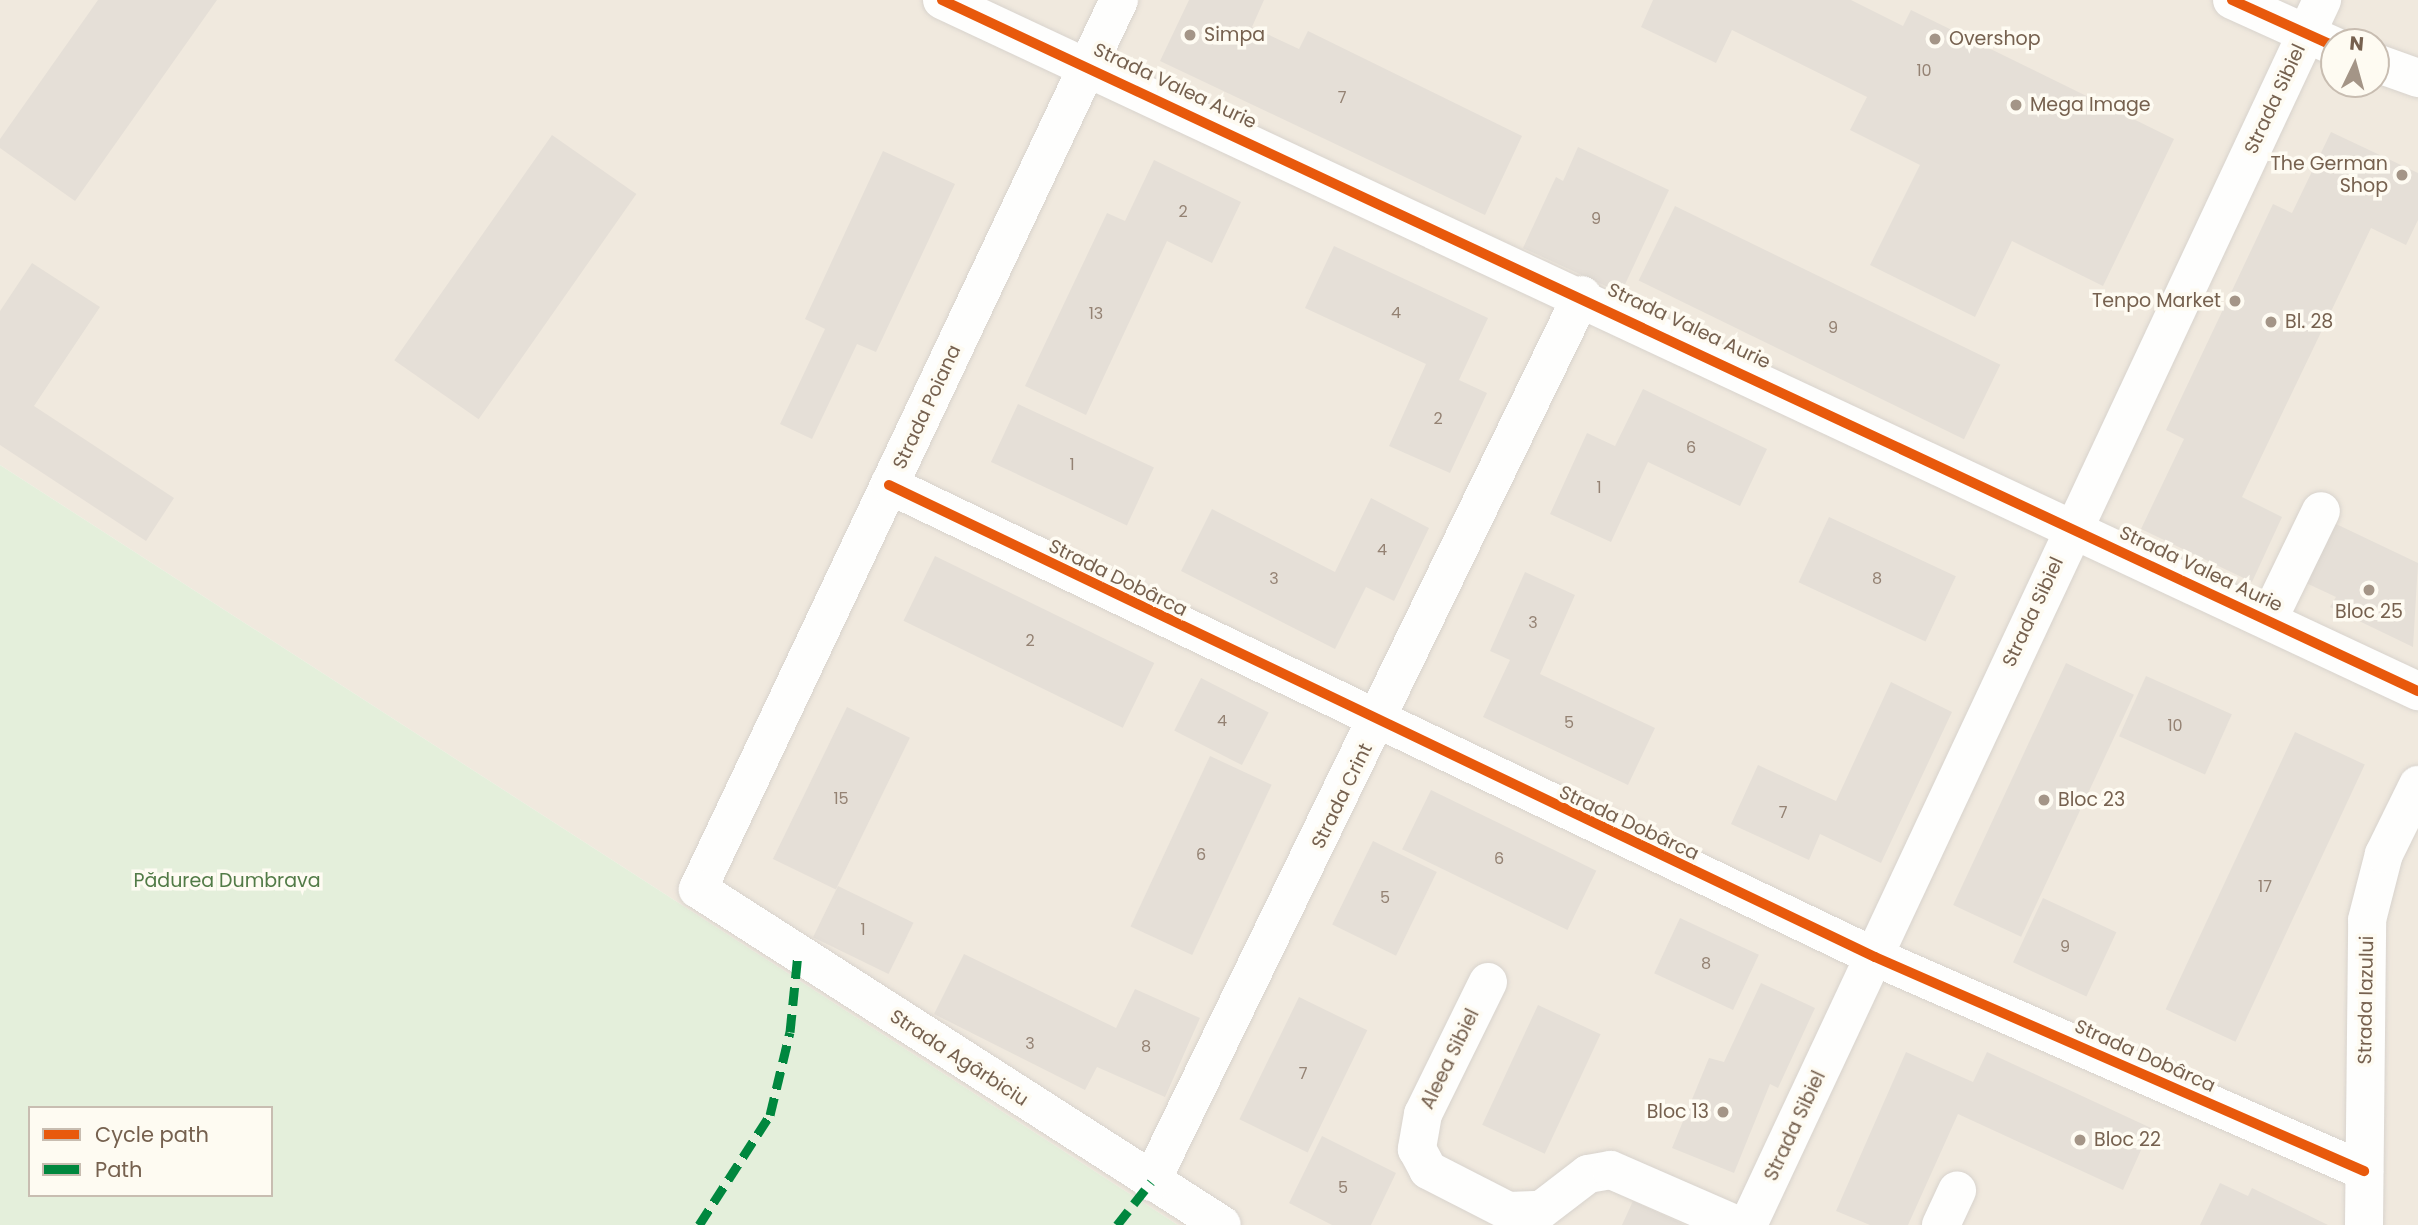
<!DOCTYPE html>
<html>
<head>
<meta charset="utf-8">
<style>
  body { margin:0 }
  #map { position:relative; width:2418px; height:1225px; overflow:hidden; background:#f8f6f0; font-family:Poppins,sans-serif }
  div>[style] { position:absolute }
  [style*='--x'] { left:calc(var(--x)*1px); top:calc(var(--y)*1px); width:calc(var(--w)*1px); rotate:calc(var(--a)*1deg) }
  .residential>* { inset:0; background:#f0e9de }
  .green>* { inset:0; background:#e4efdb }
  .building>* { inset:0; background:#e5dfd7; transform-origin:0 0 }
  .roads { filter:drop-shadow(0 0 2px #d8d3cd) drop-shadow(0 0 2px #d8d3cd) }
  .minor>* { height:38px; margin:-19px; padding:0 19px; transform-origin:19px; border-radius:19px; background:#fefefd }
  .quiet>* { height:9px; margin-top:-4.5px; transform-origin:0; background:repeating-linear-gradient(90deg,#00873e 0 18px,transparent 0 27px) }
  .cycleway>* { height:10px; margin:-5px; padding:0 5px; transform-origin:5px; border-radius:5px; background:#e8590c }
  .dots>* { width:19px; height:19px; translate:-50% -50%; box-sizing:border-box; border:4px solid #fefbf2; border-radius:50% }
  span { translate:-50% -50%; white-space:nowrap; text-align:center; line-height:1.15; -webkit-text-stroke:7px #fefbf2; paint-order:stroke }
  .number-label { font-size:16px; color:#948273 }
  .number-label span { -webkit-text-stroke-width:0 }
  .poi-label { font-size:19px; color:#76614f }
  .left { translate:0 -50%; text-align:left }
  .right { translate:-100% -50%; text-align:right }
  .street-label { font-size:19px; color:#76614f }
  .park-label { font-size:19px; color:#527b47 }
  .legend { position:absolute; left:28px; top:1106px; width:245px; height:91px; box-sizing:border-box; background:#fefbf2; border:2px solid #c8bdb1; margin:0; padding:9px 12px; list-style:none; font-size:21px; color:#76614f }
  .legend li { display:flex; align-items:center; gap:14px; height:35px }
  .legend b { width:35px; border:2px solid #c8bdb1 }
  .north { position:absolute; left:2320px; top:28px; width:70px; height:70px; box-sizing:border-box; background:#fefbf2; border:2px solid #c8bdb1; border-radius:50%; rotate:5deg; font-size:19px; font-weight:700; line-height:28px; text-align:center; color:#76614f }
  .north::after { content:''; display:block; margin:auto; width:24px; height:32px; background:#a49587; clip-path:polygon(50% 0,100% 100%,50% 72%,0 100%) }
</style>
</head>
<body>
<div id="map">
  <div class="residential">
    <i style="clip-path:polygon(evenodd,0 0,2418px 0,2418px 1225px,1178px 1225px,0 465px,0 0,2334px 42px,2376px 42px,2376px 84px,2334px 84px,2334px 42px)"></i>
  </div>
  <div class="green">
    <i style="clip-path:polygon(evenodd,0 465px,1178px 1225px,0 1225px,0 465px,30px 1108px,271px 1108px,271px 1195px,30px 1195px,30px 1108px)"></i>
  </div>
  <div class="building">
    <i style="clip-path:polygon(98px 0,217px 0,75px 201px,0 148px,0 139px)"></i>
    <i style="clip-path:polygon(1189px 0,1264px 0,1252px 27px,1299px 49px,1308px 31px,1522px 136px,1485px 215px,1160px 61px)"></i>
    <i style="clip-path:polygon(1653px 0,1851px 0,1903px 26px,1911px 10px,2174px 139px,2103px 286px,2012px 241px,1975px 317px,1870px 265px,1920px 165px,1850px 130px,1867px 97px,1732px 30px,1716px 63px,1641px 27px)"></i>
    <i style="clip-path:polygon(2331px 132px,2418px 173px,2418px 220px,2406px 245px,2371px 228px,2242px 497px,2282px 517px,2252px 582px,2141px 529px,2184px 439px,2166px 430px,2273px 204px,2292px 213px)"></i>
    <i style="left:552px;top:135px;width:103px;height:275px;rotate:35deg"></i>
    <i style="clip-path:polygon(1578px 147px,1669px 190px,1621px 293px,1523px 248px,1556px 177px,1563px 181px)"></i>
    <i style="clip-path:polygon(883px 151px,955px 184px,876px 352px,857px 344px,812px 439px,780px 424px,825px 329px,805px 319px)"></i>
    <i style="clip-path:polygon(1154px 160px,1241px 202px,1212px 263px,1167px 241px,1086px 415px,1025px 386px,1107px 213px,1125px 221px)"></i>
    <i style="left:1675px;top:206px;width:362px;height:83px;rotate:26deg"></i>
    <i style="clip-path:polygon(1334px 246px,1488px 318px,1459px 380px,1487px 393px,1450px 473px,1389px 446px,1426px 364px,1305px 308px)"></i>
    <i style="clip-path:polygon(32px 263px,100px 307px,34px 406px,174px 498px,146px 541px,0 445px,0 311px)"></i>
    <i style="clip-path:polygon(1643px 389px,1767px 449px,1740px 506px,1648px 462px,1611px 542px,1550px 514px,1587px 433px,1615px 446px)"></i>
    <i style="left:1018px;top:404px;width:150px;height:64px;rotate:25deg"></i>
    <i style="clip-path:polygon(1371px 498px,1429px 528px,1394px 601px,1366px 587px,1335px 649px,1181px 571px,1212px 509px,1335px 572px)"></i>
    <i style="left:1829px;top:517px;width:140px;height:72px;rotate:25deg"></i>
    <i style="clip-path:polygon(2334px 523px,2418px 563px,2413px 647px,2330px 607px,2336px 597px,2306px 583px)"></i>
    <i style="left:935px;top:556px;width:244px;height:72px;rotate:26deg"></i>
    <i style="clip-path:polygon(1525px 572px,1575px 595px,1540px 674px,1655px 728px,1628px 785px,1483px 717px,1510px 660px,1490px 651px)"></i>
    <i style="left:2066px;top:663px;width:75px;height:267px;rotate:25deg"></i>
    <i style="left:2146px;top:676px;width:94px;height:66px;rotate:24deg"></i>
    <i style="left:1201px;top:678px;width:76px;height:59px;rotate:27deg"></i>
    <i style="clip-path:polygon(1891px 682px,1952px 712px,1881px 863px,1820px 834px,1809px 860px,1731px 824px,1758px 765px,1836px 801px)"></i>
    <i style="left:847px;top:707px;width:70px;height:169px;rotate:26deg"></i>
    <i style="left:2295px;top:732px;width:77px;height:306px;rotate:25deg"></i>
    <i style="left:1210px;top:756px;width:68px;height:188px;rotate:25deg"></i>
    <i style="left:1431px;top:790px;width:184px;height:66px;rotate:26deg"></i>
    <i style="left:1373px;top:841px;width:71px;height:93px;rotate:26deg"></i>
    <i style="left:838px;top:886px;width:84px;height:57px;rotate:26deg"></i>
    <i style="left:2043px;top:898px;width:81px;height:71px;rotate:25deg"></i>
    <i style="left:1680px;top:918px;width:87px;height:61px;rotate:25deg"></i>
    <i style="clip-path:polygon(964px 954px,1116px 1028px,1135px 989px,1200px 1018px,1165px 1097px,1097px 1067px,1085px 1090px,934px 1014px)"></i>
    <i style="clip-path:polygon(1761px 983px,1815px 1008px,1778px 1088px,1770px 1084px,1734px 1173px,1672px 1148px,1709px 1058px,1724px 1062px)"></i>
    <i style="left:1299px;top:997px;width:76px;height:136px;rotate:26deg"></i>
    <i style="left:1538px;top:1005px;width:69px;height:132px;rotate:25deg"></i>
    <i style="clip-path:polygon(1906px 1052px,1973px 1082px,1987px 1052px,2151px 1128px,2123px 1190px,1958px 1114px,1908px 1225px,1870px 1225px,1836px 1211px)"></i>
    <i style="clip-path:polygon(1322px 1136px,1396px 1173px,1371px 1225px,1332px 1225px,1289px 1203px)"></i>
    <i style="clip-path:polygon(2220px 1183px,2248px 1196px,2252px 1188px,2328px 1225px,2200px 1225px)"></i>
    <i style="clip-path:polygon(1633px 1201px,1685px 1225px,1622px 1225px)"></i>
  </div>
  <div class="roads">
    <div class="minor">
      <i style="--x:942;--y:0;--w:1630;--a:25.09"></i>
      <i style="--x:1119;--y:0;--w:984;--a:115.34"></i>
      <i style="--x:698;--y:889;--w:622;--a:32.67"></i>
      <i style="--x:2232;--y:0;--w:112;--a:24.3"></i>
      <i style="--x:2376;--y:63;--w:45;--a:19.7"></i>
      <i style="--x:889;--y:485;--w:1093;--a:25.58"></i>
      <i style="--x:1875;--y:957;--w:534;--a:23.64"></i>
      <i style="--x:2268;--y:620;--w:121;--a:-64.1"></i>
      <i style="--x:1488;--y:982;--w:147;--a:116.2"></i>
      <i style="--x:1423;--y:1114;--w:36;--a:100"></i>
      <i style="--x:1417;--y:1149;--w:24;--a:62"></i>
      <i style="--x:1428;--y:1170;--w:90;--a:27.1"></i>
      <i style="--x:1508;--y:1211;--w:33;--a:-2"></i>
      <i style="--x:1541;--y:1210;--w:59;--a:-37.5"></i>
      <i style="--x:1588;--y:1174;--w:23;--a:-10"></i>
      <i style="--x:1611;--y:1170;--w:137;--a:23.6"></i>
      <i style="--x:1151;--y:1182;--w:986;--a:-64.08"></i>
      <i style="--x:1748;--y:1225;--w:1353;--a:-64.89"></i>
      <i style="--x:1941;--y:1225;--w:38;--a:-65"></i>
      <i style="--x:2364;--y:1225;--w:305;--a:-89.4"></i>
      <i style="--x:2367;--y:920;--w:68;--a:-75.6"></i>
      <i style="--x:2384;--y:854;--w:77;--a:-63.8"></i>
    </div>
  </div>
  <div class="quiet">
    <i style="--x:699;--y:1225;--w:131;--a:-57.2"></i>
    <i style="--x:770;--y:1115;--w:85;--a:-76.5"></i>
    <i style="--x:790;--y:1032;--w:79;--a:-84.2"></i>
    <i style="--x:1117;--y:1225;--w:55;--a:-51.7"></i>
  </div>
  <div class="cycleway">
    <i style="--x:942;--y:0;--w:1630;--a:25.09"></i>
    <i style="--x:2232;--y:0;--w:112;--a:24.3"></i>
    <i style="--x:889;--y:485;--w:1093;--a:25.58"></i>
    <i style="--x:1875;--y:957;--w:534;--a:23.64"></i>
  </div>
  <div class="dots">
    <i style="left:1190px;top:35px;background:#a49587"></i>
    <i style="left:1935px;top:39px;background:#a49587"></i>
    <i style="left:2016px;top:105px;background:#a49587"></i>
    <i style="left:2402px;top:175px;background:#a49587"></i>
    <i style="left:2235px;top:301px;background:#a49587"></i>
    <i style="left:2271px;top:322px;background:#a49587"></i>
    <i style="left:2369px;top:590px;background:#a49587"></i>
    <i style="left:2044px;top:800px;background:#a49587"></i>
    <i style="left:1723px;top:1112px;background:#a49587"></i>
    <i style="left:2080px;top:1140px;background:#a49587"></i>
  </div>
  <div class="number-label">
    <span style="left:1924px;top:71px">10</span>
    <span style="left:1342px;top:98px">7</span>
    <span style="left:1183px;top:212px">2</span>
    <span style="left:1596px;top:219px">9</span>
    <span style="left:1396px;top:313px">4</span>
    <span style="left:1096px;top:314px">13</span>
    <span style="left:1833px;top:328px">9</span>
    <span style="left:1438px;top:419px">2</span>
    <span style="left:1691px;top:448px">6</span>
    <span style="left:1072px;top:465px">1</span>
    <span style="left:1599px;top:488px">1</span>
    <span style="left:1382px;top:550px">4</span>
    <span style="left:1274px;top:579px">3</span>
    <span style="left:1877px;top:579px">8</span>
    <span style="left:1533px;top:623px">3</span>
    <span style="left:1030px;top:641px">2</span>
    <span style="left:1222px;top:721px">4</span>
    <span style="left:1569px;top:723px">5</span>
    <span style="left:2175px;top:726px">10</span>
    <span style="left:841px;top:799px">15</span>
    <span style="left:1783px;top:813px">7</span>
    <span style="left:1201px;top:855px">6</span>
    <span style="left:1499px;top:859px">6</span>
    <span style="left:2265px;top:887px">17</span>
    <span style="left:1385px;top:898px">5</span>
    <span style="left:863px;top:930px">1</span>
    <span style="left:2065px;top:947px">9</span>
    <span style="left:1706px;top:964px">8</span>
    <span style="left:1030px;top:1044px">3</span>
    <span style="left:1146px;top:1047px">8</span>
    <span style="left:1303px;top:1074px">7</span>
    <span style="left:1343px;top:1188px">5</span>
  </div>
  <div class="poi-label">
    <span class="left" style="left:1204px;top:35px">Simpa</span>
    <span class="left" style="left:1949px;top:39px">Overshop</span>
    <span class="left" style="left:2030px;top:105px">Mega Image</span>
    <span class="right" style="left:2388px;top:175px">The German<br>Shop</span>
    <span class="right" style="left:2221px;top:301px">Tenpo Market</span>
    <span class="left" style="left:2285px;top:322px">Bl. 28</span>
    <span style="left:2369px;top:612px">Bloc 25</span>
    <span class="left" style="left:2058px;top:800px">Bloc 23</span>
    <span class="right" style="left:1709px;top:1112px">Bloc 13</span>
    <span class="left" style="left:2094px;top:1140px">Bloc 22</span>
  </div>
  <div class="street-label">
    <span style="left:1175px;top:86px;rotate:25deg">Strada Valea Aurie</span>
    <span style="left:2275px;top:99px;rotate:-65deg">Strada Sibiel</span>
    <span style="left:1689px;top:326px;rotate:25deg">Strada Valea Aurie</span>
    <span style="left:927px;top:407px;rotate:-65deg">Strada Poiana</span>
    <span style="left:2201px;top:569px;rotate:25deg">Strada Valea Aurie</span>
    <span style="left:1118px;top:578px;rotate:26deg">Strada Dobârca</span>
    <span style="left:2033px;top:612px;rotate:-65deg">Strada Sibiel</span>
    <span style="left:1342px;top:796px;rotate:-64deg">Strada Crint</span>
    <span style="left:1629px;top:823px;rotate:25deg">Strada Dobârca</span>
    <span style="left:2366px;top:1000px;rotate:-89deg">Strada Iazului</span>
    <span style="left:2145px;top:1056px;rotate:24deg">Strada Dobârca</span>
    <span style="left:959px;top:1058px;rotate:33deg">Strada Agârbiciu</span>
    <span style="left:1450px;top:1059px;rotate:-64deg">Aleea Sibiel</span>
    <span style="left:1795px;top:1126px;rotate:-65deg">Strada Sibiel</span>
  </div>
  <div class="park-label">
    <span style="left:227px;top:881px">Pădurea Dumbrava</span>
  </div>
  <ul class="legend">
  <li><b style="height:9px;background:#e8590c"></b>Cycle path</li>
  <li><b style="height:9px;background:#00873e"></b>Path</li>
  </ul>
  <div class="north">N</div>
</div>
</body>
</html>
